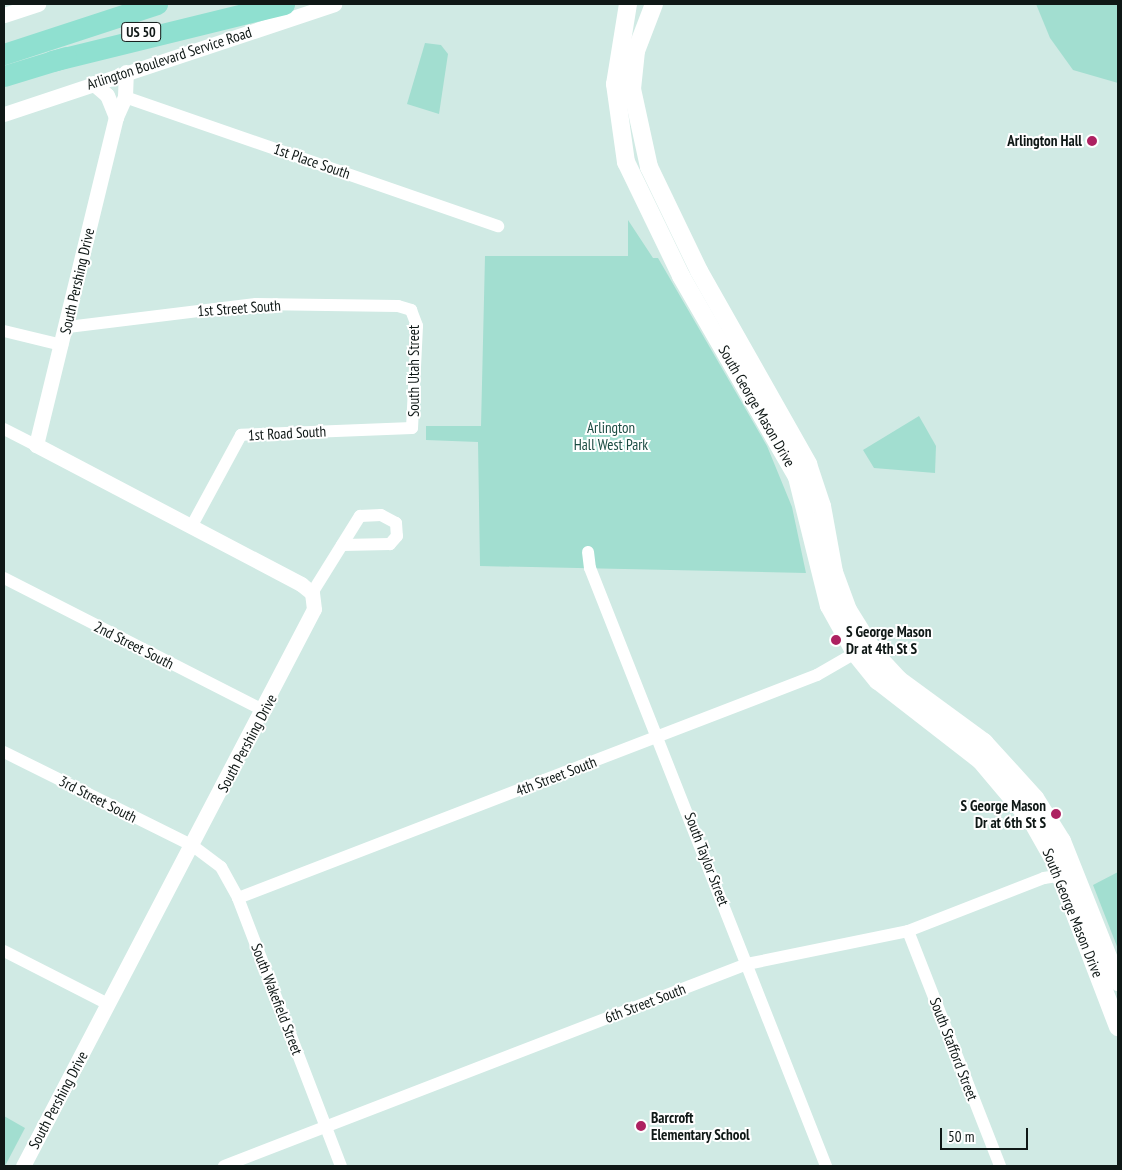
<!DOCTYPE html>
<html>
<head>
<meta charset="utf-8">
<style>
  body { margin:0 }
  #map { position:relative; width:1122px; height:1170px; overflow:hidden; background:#d0eae4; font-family:"PT Sans Narrow",sans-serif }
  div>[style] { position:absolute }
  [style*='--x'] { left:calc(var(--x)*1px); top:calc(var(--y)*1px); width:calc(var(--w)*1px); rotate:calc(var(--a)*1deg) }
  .green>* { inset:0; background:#a2ded0 }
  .minor>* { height:12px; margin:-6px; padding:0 6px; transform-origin:6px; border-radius:6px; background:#fff }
  .tertiary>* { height:15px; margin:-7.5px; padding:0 7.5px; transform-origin:7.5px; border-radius:7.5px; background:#fff }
  .secondary>* { height:18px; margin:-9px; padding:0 9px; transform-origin:9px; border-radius:9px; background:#fff }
  .trunk>* { height:21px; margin:-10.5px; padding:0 10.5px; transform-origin:10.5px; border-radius:10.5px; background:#8fe0d0 }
  .dots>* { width:14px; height:14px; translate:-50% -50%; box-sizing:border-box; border:2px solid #fff; border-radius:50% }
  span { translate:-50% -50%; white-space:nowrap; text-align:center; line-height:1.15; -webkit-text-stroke:4px #fff; paint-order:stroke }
  .shield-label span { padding:1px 4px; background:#fff; border:1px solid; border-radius:4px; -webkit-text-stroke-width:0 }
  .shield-label { font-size:14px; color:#0f1816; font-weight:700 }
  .street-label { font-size:15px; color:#0f1816 }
  .poi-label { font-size:15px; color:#0f1816; font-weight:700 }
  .right { translate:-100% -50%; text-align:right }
  .left { translate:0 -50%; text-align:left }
  .park-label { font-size:15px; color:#1c4c43 }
  .frame { position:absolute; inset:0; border:5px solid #0f1816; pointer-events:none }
  .scale { position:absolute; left:940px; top:1128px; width:88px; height:22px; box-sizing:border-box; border:2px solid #0f1816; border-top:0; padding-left:6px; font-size:15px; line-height:18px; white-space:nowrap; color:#0f1816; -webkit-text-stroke:4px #fff; paint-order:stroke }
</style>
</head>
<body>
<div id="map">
  <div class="green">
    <i style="clip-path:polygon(1036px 4px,1118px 4px,1118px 83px,1073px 70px,1050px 38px)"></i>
    <i style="clip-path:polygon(425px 43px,441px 45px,448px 54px,439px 114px,407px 104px)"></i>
    <i style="clip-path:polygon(628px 220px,653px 258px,658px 258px,767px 446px,792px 507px,806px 573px,480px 566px,478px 442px,426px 440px,426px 426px,481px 426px,485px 256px,628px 256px)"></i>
    <i style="clip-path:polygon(919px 416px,936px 446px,935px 473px,874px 468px,863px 450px)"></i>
    <i style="clip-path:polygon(1118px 872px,1118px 949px,1093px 885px)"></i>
    <i style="clip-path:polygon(4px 1116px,25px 1128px,5px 1166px,4px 1166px)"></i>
  </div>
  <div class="minor">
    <i style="--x:125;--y:97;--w:395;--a:19.1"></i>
    <i style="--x:68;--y:327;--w:189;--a:-7"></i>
    <i style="--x:256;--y:304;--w:142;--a:0.8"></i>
    <i style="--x:398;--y:306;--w:14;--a:17"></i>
    <i style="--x:411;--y:310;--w:17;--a:69"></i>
    <i style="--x:417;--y:326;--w:102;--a:92.8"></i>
    <i style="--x:412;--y:428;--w:171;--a:177.7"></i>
    <i style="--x:241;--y:435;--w:105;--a:118.5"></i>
    <i style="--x:4;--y:331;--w:60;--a:13.6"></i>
    <i style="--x:4;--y:429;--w:36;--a:27"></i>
    <i style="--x:588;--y:552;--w:16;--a:83"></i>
    <i style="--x:590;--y:568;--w:643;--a:68.46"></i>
    <i style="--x:4;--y:578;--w:293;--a:27"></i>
    <i style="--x:312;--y:593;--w:91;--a:-58.1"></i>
    <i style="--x:360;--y:516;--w:21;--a:-3"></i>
    <i style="--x:381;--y:515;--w:17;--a:28"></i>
    <i style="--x:396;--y:523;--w:13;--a:86"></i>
    <i style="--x:397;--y:536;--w:11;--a:131"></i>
    <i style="--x:390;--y:544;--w:48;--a:178.8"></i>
    <i style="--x:4;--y:752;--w:211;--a:26.4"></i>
    <i style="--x:193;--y:846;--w:35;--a:37"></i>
    <i style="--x:221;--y:867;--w:35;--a:61"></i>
    <i style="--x:238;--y:898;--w:287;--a:69"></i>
    <i style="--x:238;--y:898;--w:620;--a:-21.06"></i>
    <i style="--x:817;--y:675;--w:52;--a:-30"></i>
    <i style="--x:908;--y:931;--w:252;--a:68.6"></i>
    <i style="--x:4;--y:951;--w:117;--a:27"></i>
    <i style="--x:224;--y:1166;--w:561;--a:-21.12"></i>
    <i style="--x:747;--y:964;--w:164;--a:-11.6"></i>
    <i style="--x:908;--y:931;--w:146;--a:-21.3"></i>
    <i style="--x:1044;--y:878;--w:24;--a:-9"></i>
  </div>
  <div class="tertiary">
    <i style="--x:4;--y:15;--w:36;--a:-18"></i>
    <i style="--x:93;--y:83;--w:18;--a:41"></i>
    <i style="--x:107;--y:95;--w:24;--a:68"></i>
    <i style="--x:4;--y:114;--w:348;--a:-18.4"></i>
    <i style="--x:23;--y:1166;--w:628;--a:-62.42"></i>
    <i style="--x:314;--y:609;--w:16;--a:-97"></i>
    <i style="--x:312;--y:593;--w:14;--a:-141"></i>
    <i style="--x:301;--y:584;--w:299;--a:-152.3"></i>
    <i style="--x:36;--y:445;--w:338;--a:-76.3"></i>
    <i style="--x:116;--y:117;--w:22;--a:-66"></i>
    <i style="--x:125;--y:97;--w:25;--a:-88"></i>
  </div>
  <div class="secondary">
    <i style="--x:628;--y:4;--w:81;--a:99.2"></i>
    <i style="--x:615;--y:84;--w:79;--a:82"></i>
    <i style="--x:626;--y:162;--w:127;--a:64.2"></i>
    <i style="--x:681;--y:276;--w:232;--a:60"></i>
    <i style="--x:797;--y:477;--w:133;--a:76.1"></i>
    <i style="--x:829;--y:606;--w:54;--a:61"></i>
    <i style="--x:855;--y:653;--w:36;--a:51"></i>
    <i style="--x:878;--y:681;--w:129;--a:37.8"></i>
    <i style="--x:980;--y:760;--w:82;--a:49.9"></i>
    <i style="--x:1033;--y:823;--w:45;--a:60.6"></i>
    <i style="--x:1055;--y:862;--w:177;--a:69.1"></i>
    <i style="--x:654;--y:4;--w:50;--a:111"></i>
    <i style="--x:636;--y:51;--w:38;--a:96"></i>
    <i style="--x:632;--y:89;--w:80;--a:77.7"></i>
    <i style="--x:649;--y:167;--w:115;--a:64.3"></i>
    <i style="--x:699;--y:271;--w:222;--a:60.5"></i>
    <i style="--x:808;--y:464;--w:44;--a:71.6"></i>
    <i style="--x:822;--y:506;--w:67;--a:79.7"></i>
    <i style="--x:834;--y:572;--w:40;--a:69.8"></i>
    <i style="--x:848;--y:610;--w:53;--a:58.1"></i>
    <i style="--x:876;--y:655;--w:33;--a:47"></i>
    <i style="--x:898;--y:679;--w:107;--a:36.2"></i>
    <i style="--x:984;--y:742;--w:76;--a:47.7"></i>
    <i style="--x:1035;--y:798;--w:51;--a:57.9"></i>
    <i style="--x:1062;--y:841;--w:152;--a:68.3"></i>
  </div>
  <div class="trunk">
    <i style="--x:4;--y:54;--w:161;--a:-18.1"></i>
    <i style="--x:52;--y:61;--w:239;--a:-13.8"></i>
    <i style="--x:4;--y:76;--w:65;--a:-17"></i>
  </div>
  <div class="dots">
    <i style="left:1092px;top:141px;background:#ad2161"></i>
    <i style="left:836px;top:640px;background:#ad2161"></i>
    <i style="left:1056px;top:814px;background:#ad2161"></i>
    <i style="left:641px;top:1126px;background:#ad2161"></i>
  </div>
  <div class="shield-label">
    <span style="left:141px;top:32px">US 50</span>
  </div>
  <div class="street-label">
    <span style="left:169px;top:58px;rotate:-18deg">Arlington Boulevard Service Road</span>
    <span style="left:312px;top:161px;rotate:19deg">1st Place South</span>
    <span style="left:77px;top:281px;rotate:-77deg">South Pershing Drive</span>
    <span style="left:239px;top:308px;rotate:-4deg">1st Street South</span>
    <span style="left:414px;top:371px;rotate:-90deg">South Utah Street</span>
    <span style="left:757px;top:406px;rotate:60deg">South George Mason Drive</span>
    <span style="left:287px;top:433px;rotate:-3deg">1st Road South</span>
    <span style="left:134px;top:645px;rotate:27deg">2nd Street South</span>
    <span style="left:247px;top:743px;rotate:-62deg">South Pershing Drive</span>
    <span style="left:556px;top:776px;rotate:-21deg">4th Street South</span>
    <span style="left:98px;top:799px;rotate:27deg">3rd Street South</span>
    <span style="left:707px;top:859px;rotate:69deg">South Taylor Street</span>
    <span style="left:1073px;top:913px;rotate:68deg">South George Mason Drive</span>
    <span style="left:277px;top:999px;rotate:69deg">South Wakefield Street</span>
    <span style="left:645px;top:1003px;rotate:-21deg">6th Street South</span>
    <span style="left:954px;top:1049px;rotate:69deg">South Stafford Street</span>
    <span style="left:58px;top:1100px;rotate:-62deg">South Pershing Drive</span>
  </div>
  <div class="poi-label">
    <span class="right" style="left:1082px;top:141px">Arlington Hall</span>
    <span class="left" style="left:846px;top:640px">S George Mason<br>Dr at 4th St S</span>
    <span class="right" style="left:1046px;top:814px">S George Mason<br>Dr at 6th St S</span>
    <span class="left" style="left:651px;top:1126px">Barcroft<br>Elementary School</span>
  </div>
  <div class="park-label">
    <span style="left:611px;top:436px">Arlington<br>Hall West Park</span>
  </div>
  <div class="frame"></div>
  <div class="scale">50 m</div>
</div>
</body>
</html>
